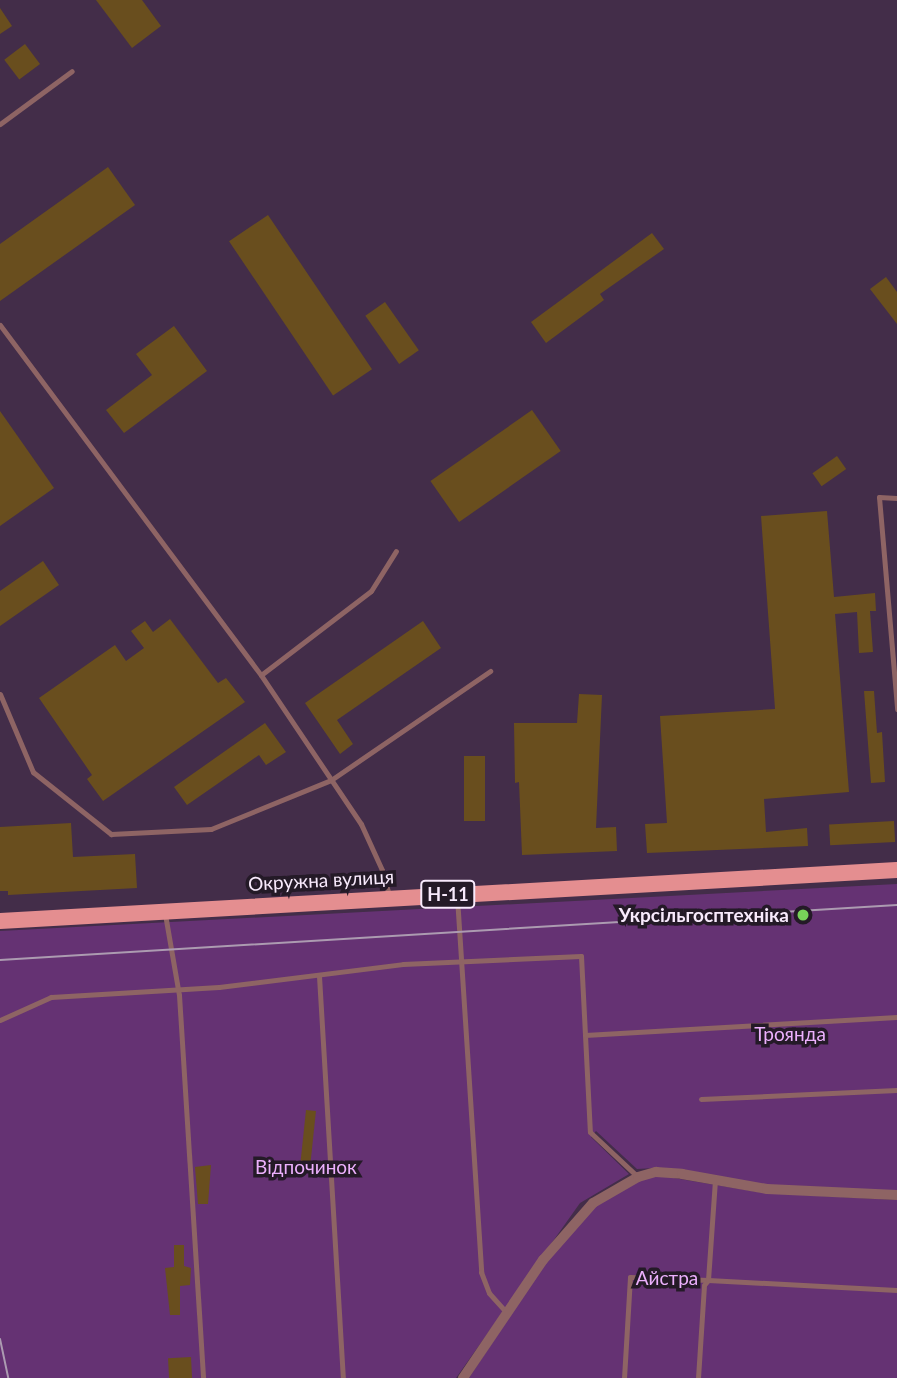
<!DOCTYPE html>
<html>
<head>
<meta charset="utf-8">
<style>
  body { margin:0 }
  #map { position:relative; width:897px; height:1378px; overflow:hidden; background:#432d49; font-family:Lato,sans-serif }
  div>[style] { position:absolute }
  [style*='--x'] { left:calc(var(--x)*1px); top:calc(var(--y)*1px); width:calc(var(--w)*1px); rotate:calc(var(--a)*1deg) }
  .green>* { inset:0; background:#653273 }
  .building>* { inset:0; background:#694e1e; transform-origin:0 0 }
  .lane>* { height:5px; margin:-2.5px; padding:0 2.5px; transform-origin:2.5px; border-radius:2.5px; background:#8e6464 }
  .street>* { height:10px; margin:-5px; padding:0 5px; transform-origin:5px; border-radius:5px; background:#8e6464 }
  .primary>* { height:16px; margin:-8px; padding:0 8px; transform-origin:8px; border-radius:8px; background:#e48e90 }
  .tram>* { height:2px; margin:-1px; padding:0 1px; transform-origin:1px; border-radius:1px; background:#ac9bb1 }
  .dots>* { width:19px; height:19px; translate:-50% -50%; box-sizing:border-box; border:4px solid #241a27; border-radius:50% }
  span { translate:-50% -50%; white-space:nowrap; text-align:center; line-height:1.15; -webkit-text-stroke:7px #241a27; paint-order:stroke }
  .shield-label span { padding:2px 5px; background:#241a27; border:2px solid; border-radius:5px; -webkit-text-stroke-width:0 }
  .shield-label { font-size:18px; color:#f8eafc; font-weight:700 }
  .street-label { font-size:19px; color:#f8eafc }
  .poi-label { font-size:19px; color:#f8eafc; font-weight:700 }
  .right { translate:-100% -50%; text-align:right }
  .park-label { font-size:19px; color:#ecb0fd }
</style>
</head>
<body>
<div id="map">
  <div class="green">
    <i style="clip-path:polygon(897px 884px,897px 1191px,768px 1186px,655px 1168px,637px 1169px,596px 1131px,591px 1137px,629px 1174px,580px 1203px,456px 1378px,0 1378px,0 931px)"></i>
    <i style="clip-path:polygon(656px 1175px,764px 1193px,897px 1200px,897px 1378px,469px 1378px,542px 1267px,594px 1207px,625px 1186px)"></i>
  </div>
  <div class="building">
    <i style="clip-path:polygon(96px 0,142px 0,161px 26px,132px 48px)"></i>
    <i style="clip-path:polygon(0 8px,12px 26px,0 34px)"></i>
    <i style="left:25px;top:44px;width:25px;height:26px;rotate:53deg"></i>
    <i style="clip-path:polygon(108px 167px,135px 205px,0 301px,0 244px)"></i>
    <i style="left:268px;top:215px;width:186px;height:47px;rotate:56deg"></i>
    <i style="clip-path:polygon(652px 233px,664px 249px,600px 294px,604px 300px,546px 343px,531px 322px)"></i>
    <i style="clip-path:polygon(886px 277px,897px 292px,897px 324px,870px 289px)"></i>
    <i style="left:385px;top:302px;width:59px;height:24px;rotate:55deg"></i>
    <i style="clip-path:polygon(174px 326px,207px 371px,124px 433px,106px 410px,152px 375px,136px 354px)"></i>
    <i style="left:532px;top:410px;width:50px;height:124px;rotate:55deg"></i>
    <i style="clip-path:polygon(0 411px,54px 488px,0 526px)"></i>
    <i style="left:837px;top:456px;width:16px;height:30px;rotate:55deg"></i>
    <i style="clip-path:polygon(827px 511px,834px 597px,875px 593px,876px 611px,870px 611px,873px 652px,859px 653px,857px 612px,835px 614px,849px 792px,764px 799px,766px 832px,807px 828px,808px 846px,647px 853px,645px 824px,667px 823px,660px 716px,775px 709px,761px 516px)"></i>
    <i style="clip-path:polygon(43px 561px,59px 585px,0 626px,0 591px)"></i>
    <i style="clip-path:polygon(170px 619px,218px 683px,226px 678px,245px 702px,103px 801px,87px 779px,92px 775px,39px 698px,115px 645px,126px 661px,144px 648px,131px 631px,145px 621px,153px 632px)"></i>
    <i style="clip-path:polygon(423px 621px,441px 648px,337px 720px,353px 744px,340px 754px,305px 703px)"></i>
    <i style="clip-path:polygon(864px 691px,874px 691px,877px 733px,882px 732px,885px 782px,871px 783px)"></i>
    <i style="clip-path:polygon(579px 694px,602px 695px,596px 828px,616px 827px,617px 851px,522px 855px,519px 782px,515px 783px,514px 723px,577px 723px)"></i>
    <i style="clip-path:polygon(265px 723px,286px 752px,266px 765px,259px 755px,187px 805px,174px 787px)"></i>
    <i style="left:464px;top:756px;width:21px;height:65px"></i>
    <i style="left:894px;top:821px;width:21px;height:65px;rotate:87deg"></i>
    <i style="clip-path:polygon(71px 823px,73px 857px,135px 854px,137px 888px,8px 895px,8px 891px,0 891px,0 827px)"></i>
    <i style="left:306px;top:1110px;width:10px;height:51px;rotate:6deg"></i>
    <i style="clip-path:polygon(211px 1165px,208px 1204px,198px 1204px,195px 1167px)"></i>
    <i style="clip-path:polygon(174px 1245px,184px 1245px,184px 1266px,191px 1268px,190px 1285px,180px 1286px,180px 1315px,170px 1315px,165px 1268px,174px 1267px)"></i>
    <i style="left:191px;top:1357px;width:21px;height:23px;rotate:87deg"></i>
  </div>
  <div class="lane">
    <i style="--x:0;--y:124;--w:89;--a:-36.4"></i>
    <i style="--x:0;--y:325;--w:437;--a:53.3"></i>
    <i style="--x:897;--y:498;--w:18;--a:-177"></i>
    <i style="--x:879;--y:497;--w:213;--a:85.1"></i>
    <i style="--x:0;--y:694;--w:85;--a:67.1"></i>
    <i style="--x:33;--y:772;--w:100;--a:38.5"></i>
    <i style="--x:111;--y:834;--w:100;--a:-2.9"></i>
    <i style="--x:211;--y:829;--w:130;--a:-22.2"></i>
    <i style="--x:331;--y:780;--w:193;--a:-34.4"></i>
    <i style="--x:389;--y:895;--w:26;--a:-106"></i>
    <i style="--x:382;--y:870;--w:51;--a:-114.5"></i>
    <i style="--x:361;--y:824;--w:179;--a:-123.9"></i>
    <i style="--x:261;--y:675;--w:138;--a:-37.4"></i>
    <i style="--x:371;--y:591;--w:47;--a:-58"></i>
    <i style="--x:457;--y:897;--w:376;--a:86.3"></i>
    <i style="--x:481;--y:1272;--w:22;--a:69"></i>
    <i style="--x:489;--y:1293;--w:25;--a:48"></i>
    <i style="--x:165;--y:914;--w:82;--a:80.2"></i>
    <i style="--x:179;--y:995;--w:384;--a:86.4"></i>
    <i style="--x:319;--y:976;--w:403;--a:86.6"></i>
    <i style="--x:0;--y:1020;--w:56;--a:-24.3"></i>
    <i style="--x:51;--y:997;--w:168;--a:-3.4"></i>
    <i style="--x:219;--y:987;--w:185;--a:-7.1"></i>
    <i style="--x:403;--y:964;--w:178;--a:-2.6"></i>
    <i style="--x:581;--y:956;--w:176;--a:87.1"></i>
    <i style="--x:590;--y:1132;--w:66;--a:43.2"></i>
    <i style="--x:585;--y:1035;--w:313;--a:-3.3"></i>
    <i style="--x:701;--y:1099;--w:196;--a:-2.6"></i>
    <i style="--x:624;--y:1378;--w:101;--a:-86.6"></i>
    <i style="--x:630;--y:1277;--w:78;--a:2.2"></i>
    <i style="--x:708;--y:1280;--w:100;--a:-86"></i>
    <i style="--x:698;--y:1378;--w:93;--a:-86.3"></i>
    <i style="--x:704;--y:1285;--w:6;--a:-51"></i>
    <i style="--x:708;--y:1280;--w:189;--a:3"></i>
  </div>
  <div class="street">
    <i style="--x:463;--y:1378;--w:143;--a:-55.9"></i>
    <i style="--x:543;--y:1260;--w:76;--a:-48.7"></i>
    <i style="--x:593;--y:1203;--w:52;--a:-30"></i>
    <i style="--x:638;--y:1177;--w:19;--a:-16"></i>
    <i style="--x:656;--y:1172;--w:26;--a:4"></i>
    <i style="--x:682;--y:1174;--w:86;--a:10"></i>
    <i style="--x:767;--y:1189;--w:130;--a:2.6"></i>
  </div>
  <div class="primary">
    <i style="--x:0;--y:921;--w:898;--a:-3.25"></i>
  </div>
  <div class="tram">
    <i style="--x:0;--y:960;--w:899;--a:-3.51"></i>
    <i style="--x:0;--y:1339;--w:40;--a:78"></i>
  </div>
  <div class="dots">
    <i style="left:803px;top:915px;background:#77d259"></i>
  </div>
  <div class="shield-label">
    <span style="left:448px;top:894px">Н-11</span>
  </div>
  <div class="street-label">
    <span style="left:321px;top:880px;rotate:-3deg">Окружна вулиця</span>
  </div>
  <div class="poi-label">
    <span class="right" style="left:789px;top:915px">Укрсільгосптехніка</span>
  </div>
  <div class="park-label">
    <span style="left:790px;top:1034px">Троянда</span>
    <span style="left:306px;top:1167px">Відпочинок</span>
    <span style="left:667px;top:1278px">Айстра</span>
  </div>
</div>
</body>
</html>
